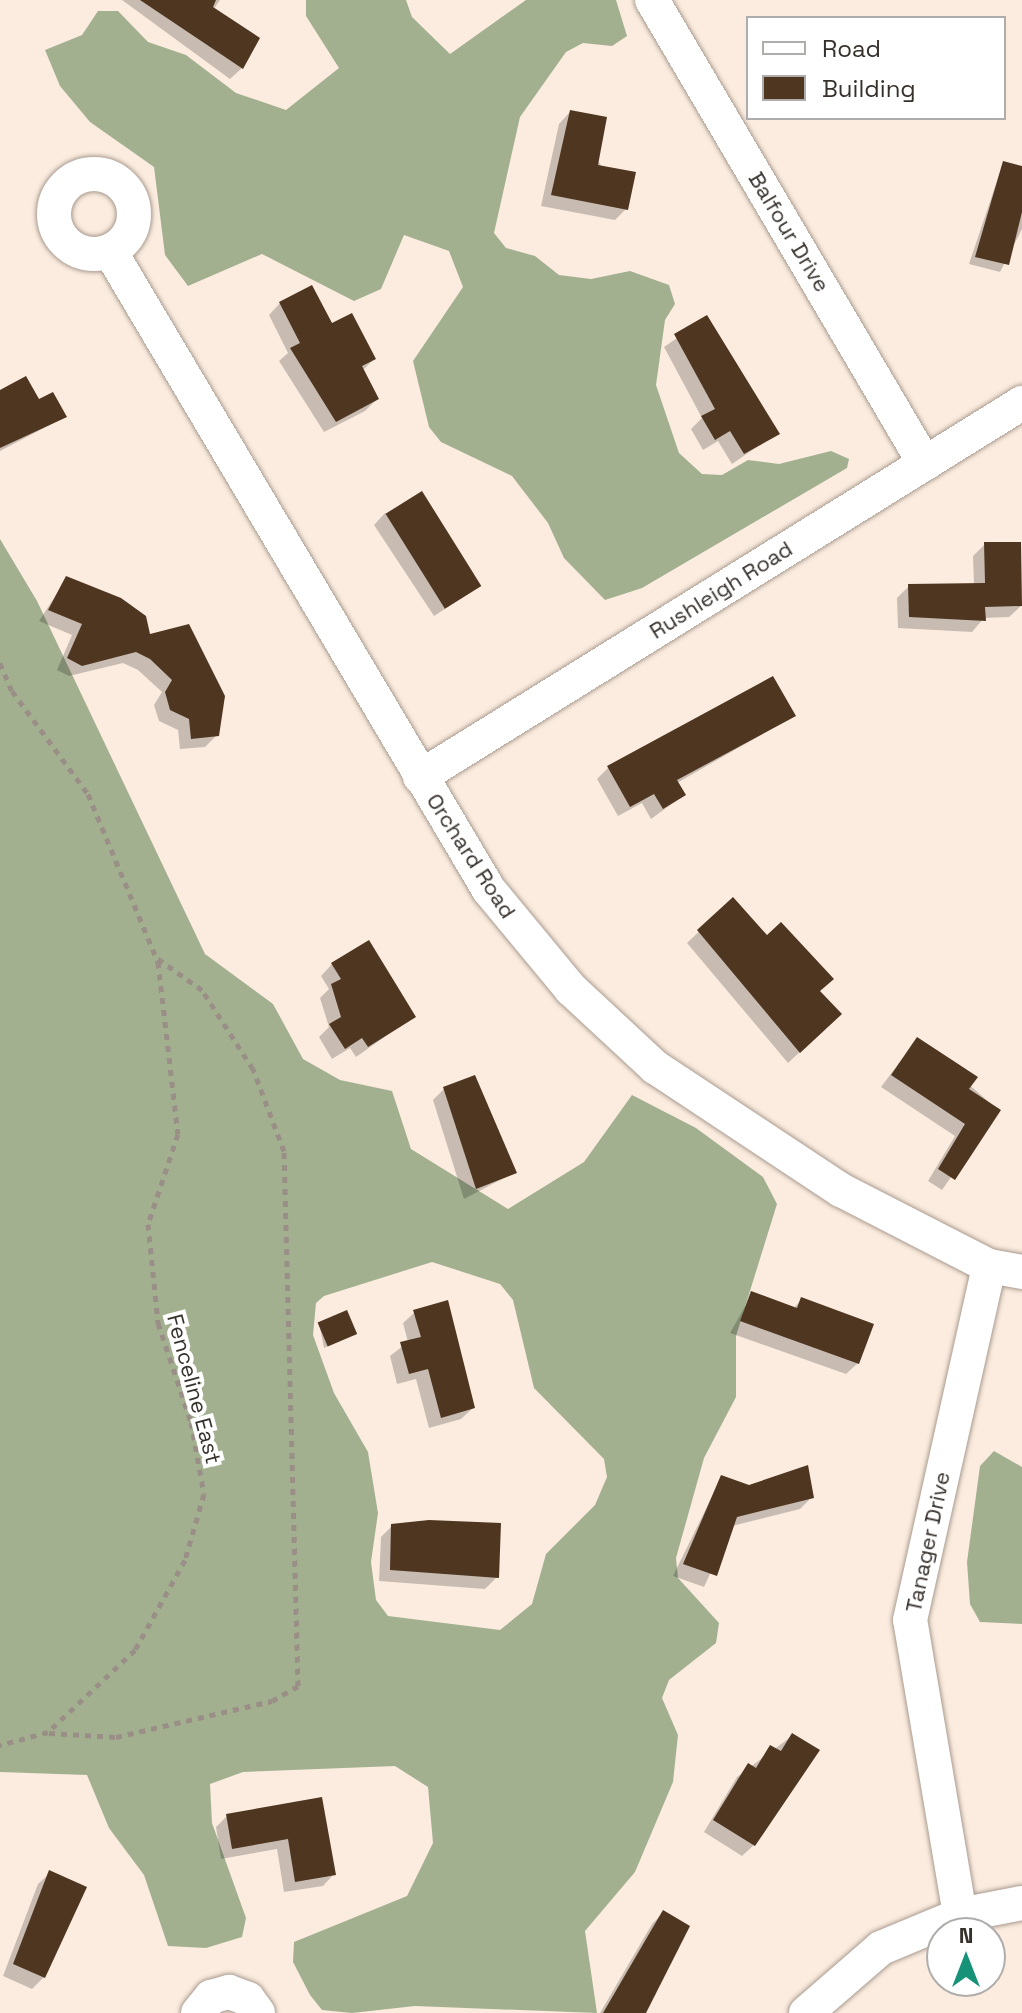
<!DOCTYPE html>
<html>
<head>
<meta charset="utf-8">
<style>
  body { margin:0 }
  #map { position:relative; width:1022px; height:2013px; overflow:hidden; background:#fbecdf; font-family:"Space Grotesk",sans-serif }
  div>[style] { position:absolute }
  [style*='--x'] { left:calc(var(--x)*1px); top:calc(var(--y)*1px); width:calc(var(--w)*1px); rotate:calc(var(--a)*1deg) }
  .forest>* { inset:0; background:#a3b090 }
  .shadow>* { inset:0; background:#0003 }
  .building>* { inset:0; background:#4e3621; transform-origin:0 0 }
  .path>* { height:5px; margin-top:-2.5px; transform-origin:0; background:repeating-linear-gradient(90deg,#998f86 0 6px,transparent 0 12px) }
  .roads { filter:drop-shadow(0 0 2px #aa9b90) drop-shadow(0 0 2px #aa9b90) }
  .minor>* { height:34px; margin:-17px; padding:0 17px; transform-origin:17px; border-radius:17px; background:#fff }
  .minor>.ring { margin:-17px; padding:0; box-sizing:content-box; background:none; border:34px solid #fff; border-radius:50% }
  span { translate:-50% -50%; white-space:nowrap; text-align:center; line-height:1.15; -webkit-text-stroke:8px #fff; paint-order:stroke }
  .street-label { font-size:22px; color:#37312c }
  .legend { position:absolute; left:746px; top:16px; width:260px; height:104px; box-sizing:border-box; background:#fff; border:2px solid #afadab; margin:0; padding:10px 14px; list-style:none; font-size:24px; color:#37312c }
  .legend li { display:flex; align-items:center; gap:16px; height:40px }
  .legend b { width:40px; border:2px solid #afadab }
  .north { position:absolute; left:926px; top:1917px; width:80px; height:80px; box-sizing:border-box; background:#fff; border:2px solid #afadab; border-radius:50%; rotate:0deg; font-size:22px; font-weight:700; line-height:32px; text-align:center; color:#37312c }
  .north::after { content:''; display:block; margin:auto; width:28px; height:36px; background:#169278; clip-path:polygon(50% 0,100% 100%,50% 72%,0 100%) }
</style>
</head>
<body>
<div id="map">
  <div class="forest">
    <i style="clip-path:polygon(306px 0,406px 0,412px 17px,450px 54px,526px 0,616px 0,627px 36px,612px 46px,583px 43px,566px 52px,520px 117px,494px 233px,506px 248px,535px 256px,559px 275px,591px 279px,630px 271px,669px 285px,675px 304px,665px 320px,656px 385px,679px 453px,702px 474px,722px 475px,748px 460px,779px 464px,831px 451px,849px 459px,847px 468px,642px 588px,605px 600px,564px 558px,548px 523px,512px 476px,441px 442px,429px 427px,413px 361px,463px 287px,449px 251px,404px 235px,381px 289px,354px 301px,262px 254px,188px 286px,165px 255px,154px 167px,90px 122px,60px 86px,45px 50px,82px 35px,98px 11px,118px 11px,148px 42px,186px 55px,236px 93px,286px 110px,339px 68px,306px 16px)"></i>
    <i style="clip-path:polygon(evenodd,0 539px,37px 601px,205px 954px,273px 1004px,303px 1059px,340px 1080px,392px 1091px,411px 1149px,508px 1209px,584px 1162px,632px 1095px,696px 1128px,763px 1177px,777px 1204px,736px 1336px,736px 1397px,704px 1458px,676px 1558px,678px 1578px,719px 1623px,716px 1643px,669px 1680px,662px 1698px,678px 1735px,673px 1782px,635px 1872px,585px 1931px,597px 2013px,415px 2006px,352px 2013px,322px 2010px,310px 1995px,293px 1962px,294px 1942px,407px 1896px,433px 1843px,428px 1787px,395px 1766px,243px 1772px,210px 1784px,212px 1823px,246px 1918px,242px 1937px,206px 1948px,168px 1946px,144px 1875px,109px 1828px,87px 1775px,0 1772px,0 539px,432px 1262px,500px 1284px,513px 1300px,534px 1388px,604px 1459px,607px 1477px,595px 1505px,546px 1554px,532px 1604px,500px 1630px,388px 1616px,376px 1600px,371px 1562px,378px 1513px,368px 1452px,334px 1393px,313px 1335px,316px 1303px,324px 1296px,432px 1262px)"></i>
    <i style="clip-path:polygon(994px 1451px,1022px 1467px,1022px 1624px,980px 1622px,970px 1604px,967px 1562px,980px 1466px)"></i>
  </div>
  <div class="shadow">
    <i style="clip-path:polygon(122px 0,220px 0,213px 10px,242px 68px,230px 79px)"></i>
    <i style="clip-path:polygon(570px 112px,626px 209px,615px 220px,541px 206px,559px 124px)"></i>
    <i style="clip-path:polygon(1003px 163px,1022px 168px,1022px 229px,1000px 272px,969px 264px)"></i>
    <i style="clip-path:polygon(280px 303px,331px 326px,374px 359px,362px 371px,377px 399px,365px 411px,324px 432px,279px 361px,288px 353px,269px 315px)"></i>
    <i style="clip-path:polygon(706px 318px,777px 433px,732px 464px,718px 441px,703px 450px,691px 429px,702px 418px,664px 347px)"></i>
    <i style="clip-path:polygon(0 393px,38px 402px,65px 417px,0 451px)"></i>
    <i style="clip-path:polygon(385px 513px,480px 586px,434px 616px,374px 525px)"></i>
    <i style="clip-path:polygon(985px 544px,1021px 606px,1009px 617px,984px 618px,972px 632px,898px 628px,897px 598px,909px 586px,974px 585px,973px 556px)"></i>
    <i style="clip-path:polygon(67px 578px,144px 617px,148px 637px,217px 735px,205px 747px,180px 749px,178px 730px,159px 721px,154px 705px,162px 692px,138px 670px,123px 663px,69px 676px,57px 670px,72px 635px,39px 621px)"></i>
    <i style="clip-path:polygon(794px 716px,677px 783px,684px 795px,651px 819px,642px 803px,618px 816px,597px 779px,608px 768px)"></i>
    <i style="clip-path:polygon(732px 900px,820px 990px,828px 1026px,788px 1063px,687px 943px)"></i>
    <i style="clip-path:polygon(332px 964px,413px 1017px,356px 1057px,350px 1048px,332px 1059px,319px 1037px,329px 1027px,320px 998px,329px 989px,321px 976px)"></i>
    <i style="clip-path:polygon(917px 1039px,998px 1110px,942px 1190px,928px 1181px,955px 1136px,881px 1087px)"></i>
    <i style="clip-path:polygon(444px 1089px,515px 1172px,464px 1199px,433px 1100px)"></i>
    <i style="clip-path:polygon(752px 1294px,793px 1309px,801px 1300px,858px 1363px,846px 1374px,730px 1333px)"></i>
    <i style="clip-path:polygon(415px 1312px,473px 1408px,461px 1419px,429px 1428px,416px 1379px,397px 1384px,390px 1356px,408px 1342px,403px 1323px)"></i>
    <i style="clip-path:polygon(319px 1323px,354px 1333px,324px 1348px)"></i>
    <i style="clip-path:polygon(806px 1468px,812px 1497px,800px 1509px,732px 1526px,704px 1587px,673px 1576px,721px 1478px,749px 1487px)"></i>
    <i style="clip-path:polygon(392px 1526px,497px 1577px,485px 1589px,379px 1581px,381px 1537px)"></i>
    <i style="clip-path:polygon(792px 1736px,754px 1845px,742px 1856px,704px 1832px,737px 1777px)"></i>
    <i style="clip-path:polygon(321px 1799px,334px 1874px,323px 1886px,284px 1892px,277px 1849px,221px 1859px,216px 1827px,227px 1816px)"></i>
    <i style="clip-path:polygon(50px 1873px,44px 1977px,32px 1989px,3px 1976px,38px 1884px)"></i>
    <i style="clip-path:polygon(663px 1913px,643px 2013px,600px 2013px,652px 1924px)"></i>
  </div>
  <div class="building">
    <i style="clip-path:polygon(140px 0,216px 0,213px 7px,260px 38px,243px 69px)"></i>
    <i style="clip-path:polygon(570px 110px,607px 117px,598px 165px,636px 172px,628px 210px,551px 195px)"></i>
    <i style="clip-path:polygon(1003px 161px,1022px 166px,1022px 212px,1009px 265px,975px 257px)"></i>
    <i style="clip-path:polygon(312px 285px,332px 323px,352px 313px,376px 359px,362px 366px,379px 399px,336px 422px,290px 348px,300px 343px,279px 302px)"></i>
    <i style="clip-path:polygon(707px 315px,780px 434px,744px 454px,730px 431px,715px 440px,701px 416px,715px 409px,674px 334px)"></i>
    <i style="clip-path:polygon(26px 376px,39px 399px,53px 392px,67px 417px,0 448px,0 390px)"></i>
    <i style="left:422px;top:491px;width:112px;height:43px;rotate:58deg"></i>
    <i style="clip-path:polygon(984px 542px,1021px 542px,1022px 606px,985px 607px,986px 621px,909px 617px,908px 584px,985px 583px)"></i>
    <i style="clip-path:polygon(66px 576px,121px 598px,146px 616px,150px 634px,189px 624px,225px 696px,219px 736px,191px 739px,189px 719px,170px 710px,165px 692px,172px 680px,150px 659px,136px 652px,82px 666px,67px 658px,82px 624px,48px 610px)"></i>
    <i style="clip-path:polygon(773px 676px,796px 716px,677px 780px,686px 795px,663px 809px,654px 794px,630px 807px,607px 766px)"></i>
    <i style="clip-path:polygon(733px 897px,767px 935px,781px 922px,834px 979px,820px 991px,842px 1014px,800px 1053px,697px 930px)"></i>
    <i style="clip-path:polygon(369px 940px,416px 1017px,368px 1047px,362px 1038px,345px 1049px,329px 1024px,341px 1017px,331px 984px,341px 979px,331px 963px)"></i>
    <i style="clip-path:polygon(917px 1037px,978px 1077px,969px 1089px,1001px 1110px,955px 1180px,938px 1169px,965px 1124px,891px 1075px)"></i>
    <i style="clip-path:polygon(475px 1075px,517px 1173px,476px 1189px,443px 1087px)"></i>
    <i style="clip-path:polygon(751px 1291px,797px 1308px,801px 1297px,874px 1324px,859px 1364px,740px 1321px)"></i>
    <i style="clip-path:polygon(448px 1300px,475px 1408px,441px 1418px,428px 1369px,409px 1374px,400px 1342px,421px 1337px,413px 1310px)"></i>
    <i style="left:347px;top:1310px;width:26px;height:32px;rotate:67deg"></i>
    <i style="clip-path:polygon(808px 1465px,814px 1498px,737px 1517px,717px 1576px,683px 1564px,721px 1475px,749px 1485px)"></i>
    <i style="clip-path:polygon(429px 1520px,501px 1523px,499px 1578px,390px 1570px,391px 1524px)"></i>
    <i style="clip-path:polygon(792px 1733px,820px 1750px,755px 1846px,713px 1820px,748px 1763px,756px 1768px,770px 1745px,781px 1751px)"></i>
    <i style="clip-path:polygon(322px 1797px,336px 1875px,295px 1882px,288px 1839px,232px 1849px,226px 1814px)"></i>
    <i style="clip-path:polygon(49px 1870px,87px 1887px,45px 1978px,13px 1964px)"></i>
    <i style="clip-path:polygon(663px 1910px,690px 1926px,646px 2013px,603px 2013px)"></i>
  </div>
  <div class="path">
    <i style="--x:0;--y:663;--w:30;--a:67"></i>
    <i style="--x:12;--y:691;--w:128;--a:53.6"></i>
    <i style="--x:88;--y:794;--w:182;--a:67.4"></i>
    <i style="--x:158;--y:962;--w:173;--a:83.4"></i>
    <i style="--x:178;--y:1134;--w:95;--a:108.4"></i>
    <i style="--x:148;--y:1224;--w:100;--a:84.2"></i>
    <i style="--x:158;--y:1323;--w:104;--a:71.6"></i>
    <i style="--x:191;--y:1422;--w:73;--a:79.8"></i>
    <i style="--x:204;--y:1494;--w:69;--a:106.1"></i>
    <i style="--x:185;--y:1560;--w:103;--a:119.1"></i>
    <i style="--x:135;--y:1650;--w:120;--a:136.7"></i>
    <i style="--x:48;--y:1732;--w:50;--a:164.8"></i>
    <i style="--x:49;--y:1733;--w:67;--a:3.4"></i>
    <i style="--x:116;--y:1737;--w:160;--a:-13"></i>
    <i style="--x:272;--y:1701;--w:30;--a:-30"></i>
    <i style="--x:298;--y:1686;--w:535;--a:-91.5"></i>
    <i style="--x:284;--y:1151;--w:88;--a:-110.7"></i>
    <i style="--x:253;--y:1069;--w:94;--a:-122.8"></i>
    <i style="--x:202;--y:990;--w:55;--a:-144.6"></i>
  </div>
  <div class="roads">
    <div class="minor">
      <i style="--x:652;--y:0;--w:538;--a:59.53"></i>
      <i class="ring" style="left:54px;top:174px;width:46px;height:46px"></i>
      <i style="--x:110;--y:251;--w:743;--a:59.33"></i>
      <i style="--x:489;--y:890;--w:129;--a:50.4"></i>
      <i style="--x:571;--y:989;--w:115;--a:42.9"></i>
      <i style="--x:655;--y:1067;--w:223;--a:33.5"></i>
      <i style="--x:841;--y:1190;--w:166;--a:27.2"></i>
      <i style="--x:989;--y:1266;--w:34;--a:10"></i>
      <i style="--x:420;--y:777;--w:709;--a:-31.85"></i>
      <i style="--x:960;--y:1915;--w:299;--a:-99.6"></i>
      <i style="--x:910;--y:1620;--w:363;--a:-77.4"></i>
      <i style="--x:198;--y:2013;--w:21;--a:-51"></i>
      <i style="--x:211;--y:1997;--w:19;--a:-16"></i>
      <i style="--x:229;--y:1992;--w:20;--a:20"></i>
      <i style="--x:248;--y:1999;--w:17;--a:54"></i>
      <i style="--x:806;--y:2013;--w:99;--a:-40.9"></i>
      <i style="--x:881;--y:1948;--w:86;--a:-22.7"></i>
      <i style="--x:960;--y:1915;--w:63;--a:-11"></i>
    </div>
  </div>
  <div class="street-label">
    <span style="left:789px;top:232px;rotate:59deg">Balfour Drive</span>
    <span style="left:721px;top:590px;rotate:-32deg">Rushleigh Road</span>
    <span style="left:471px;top:856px;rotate:57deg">Orchard Road</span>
    <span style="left:194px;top:1389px;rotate:75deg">Fenceline East</span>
    <span style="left:928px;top:1542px;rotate:-78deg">Tanager Drive</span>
  </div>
  <ul class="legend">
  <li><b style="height:10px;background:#fff"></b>Road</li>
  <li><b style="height:22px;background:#4e3621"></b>Building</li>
  </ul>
  <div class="north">N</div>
</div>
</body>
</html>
